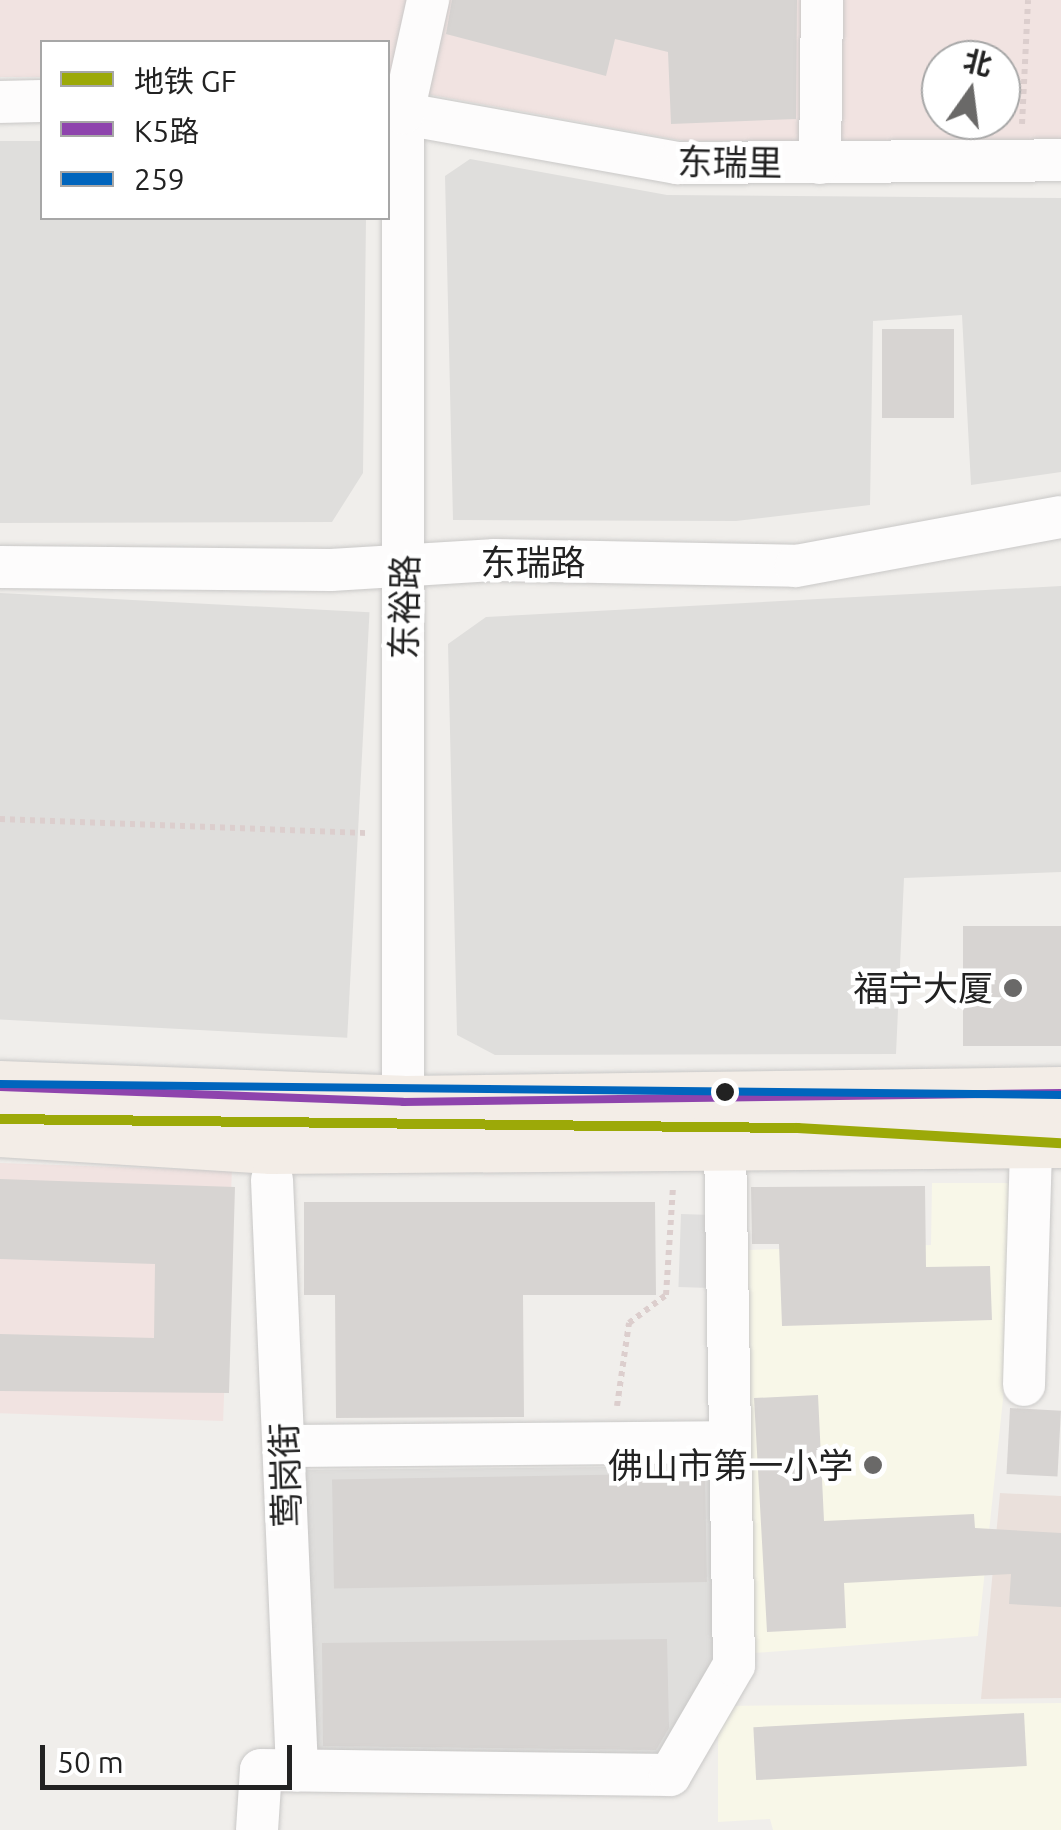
<!DOCTYPE html>
<html>
<head>
<meta charset="utf-8">
<style>
  body { margin:0 }
  #map { position:relative; width:1061px; height:1830px; overflow:hidden; background:#f0eeeb; font-family:Ubuntu,"Noto Sans SC",sans-serif }
  div>[style] { position:absolute }
  [style*='--x'] { left:calc(var(--x)*1px); top:calc(var(--y)*1px); width:calc(var(--w)*1px); rotate:calc(var(--a)*1deg) }
  .residential>* { inset:0; background:#dfdedc; transform-origin:0 0 }
  .commercial>* { inset:0; background:#f1e3e1; transform-origin:0 0 }
  .education>* { inset:0; background:#f8f7e8 }
  .military>* { inset:0; background:#eae0db }
  .parking>* { inset:0; background:#e0dfde; transform-origin:0 0 }
  .building>* { inset:0; background:#d7d4d2; transform-origin:0 0 }
  .path>* { height:6px; margin-top:-3px; transform-origin:0; background:repeating-linear-gradient(90deg,#dccecd 0 5px,transparent 0 10px) }
  .roads { filter:drop-shadow(0 0 2px #c9c8c7) drop-shadow(0 0 2px #c9c8c7) }
  .minor>* { height:42px; margin:-21px; padding:0 21px; transform-origin:21px; border-radius:21px; background:#fdfcfc }
  .major>* { height:52px; margin:-26px; padding:0 26px; transform-origin:26px; border-radius:26px; background:#f3ede7 }
  .bus-1>* { height:8px; margin:-4px; padding:0 4px; transform-origin:4px; border-radius:4px; background:#8e44ad }
  .bus-2>* { height:8px; margin:-4px; padding:0 4px; transform-origin:4px; border-radius:4px; background:#0065bd }
  .metro-1>* { height:10px; margin:-5px; padding:0 5px; transform-origin:5px; border-radius:5px; background:#9ca908 }
  .dots>* { width:28px; height:28px; translate:-50% -50%; box-sizing:border-box; border:5px solid #fff; border-radius:50% }
  span { translate:-50% -50%; white-space:nowrap; text-align:center; line-height:1.15; -webkit-text-stroke:9px #fff; paint-order:stroke }
  .street-label { font-size:35px; color:#222 }
  .poi-label { font-size:35px; color:#222 }
  .right { translate:-100% -50%; text-align:right }
  .legend { position:absolute; left:40px; top:40px; width:350px; height:180px; box-sizing:border-box; background:#fff; border:2px solid #a7a7a7; margin:0; padding:12px 18px; list-style:none; font-size:30px; color:#222 }
  .legend li { display:flex; align-items:center; gap:20px; height:50px }
  .legend b { width:50px; border:2px solid #a7a7a7 }
  .north { position:absolute; left:921px; top:40px; width:100px; height:100px; box-sizing:border-box; background:#fff; border:2px solid #a7a7a7; border-radius:50%; rotate:14deg; font-size:28px; font-weight:700; line-height:40px; text-align:center; color:#222 }
  .north::after { content:''; display:block; margin:auto; width:35px; height:45px; background:#6a6968; clip-path:polygon(50% 0,100% 100%,50% 72%,0 100%) }
  .scale { position:absolute; left:40px; top:1745px; width:252px; height:45px; box-sizing:border-box; border:5px solid #222; border-top:0; padding-left:12px; font-size:30px; line-height:35px; white-space:nowrap; color:#222; -webkit-text-stroke:8px #fff; paint-order:stroke }
</style>
</head>
<body>
<div id="map">
  <div class="residential">
    <i style="clip-path:polygon(0 141px,42px 141px,42px 218px,366px 218px,363px 473px,332px 522px,0 523px)"></i>
    <i style="clip-path:polygon(470px 159px,667px 195px,1061px 198px,1061px 472px,971px 485px,962px 315px,873px 321px,870px 505px,736px 521px,453px 520px,445px 176px)"></i>
    <i style="clip-path:polygon(1061px 586px,1061px 872px,904px 878px,896px 1054px,495px 1055px,457px 1035px,448px 644px,486px 617px)"></i>
    <i style="left:0;top:593px;width:370px;height:426px;rotate:3deg"></i>
    <i style="clip-path:polygon(713px 1466px,718px 1679px,666px 1765px,309px 1765px,297px 1470px)"></i>
  </div>
  <div class="commercial">
    <i style="clip-path:polygon(evenodd,0 0,1061px 0,1061px 140px,685px 141px,388px 87px,388px 42px,42px 42px,42px 77px,0 77px,0 0,941px 60px,1001px 60px,1001px 120px,941px 120px,941px 60px)"></i>
    <i style="left:0;top:1163px;width:232px;height:250px;rotate:2deg"></i>
  </div>
  <div class="education">
    <i style="clip-path:polygon(932px 1183px,1017px 1183px,1014px 1295px,978px 1636px,754px 1653px,747px 1250px,931px 1245px)"></i>
    <i style="clip-path:polygon(1061px 1703px,1061px 1830px,773px 1830px,770px 1819px,718px 1822px,718px 1706px)"></i>
  </div>
  <div class="military">
    <i style="clip-path:polygon(1000px 1493px,1061px 1496px,1061px 1698px,981px 1699px)"></i>
  </div>
  <div class="parking">
    <i style="left:681px;top:1214px;width:31px;height:73px;rotate:2deg"></i>
  </div>
  <div class="building">
    <i style="clip-path:polygon(452px 0,797px 0,796px 119px,671px 124px,668px 52px,615px 39px,606px 76px,446px 34px)"></i>
    <i style="left:954px;top:329px;width:89px;height:72px;rotate:90deg"></i>
    <i style="left:1061px;top:926px;width:120px;height:98px;rotate:90deg"></i>
    <i style="clip-path:polygon(0 1179px,235px 1187px,229px 1393px,0 1391px,0 1334px,154px 1338px,155px 1264px,0 1259px)"></i>
    <i style="clip-path:polygon(925px 1186px,926px 1267px,990px 1266px,992px 1320px,782px 1326px,779px 1244px,752px 1244px,751px 1187px)"></i>
    <i style="clip-path:polygon(304px 1202px,655px 1202px,656px 1295px,523px 1295px,524px 1417px,336px 1418px,335px 1295px,304px 1295px)"></i>
    <i style="clip-path:polygon(818px 1395px,824px 1521px,974px 1514px,975px 1528px,1061px 1533px,1061px 1607px,1009px 1604px,1011px 1574px,844px 1583px,846px 1628px,767px 1632px,754px 1398px)"></i>
    <i style="left:1010px;top:1408px;width:51px;height:66px;rotate:3deg"></i>
    <i style="left:705px;top:1473px;width:109px;height:373px;rotate:89deg"></i>
    <i style="clip-path:polygon(667px 1639px,669px 1728px,656px 1750px,323px 1746px,322px 1643px)"></i>
    <i style="left:1024px;top:1713px;width:53px;height:271px;rotate:87deg"></i>
  </div>
  <div class="path">
    <i style="--x:1022;--y:124;--w:124;--a:-87.2"></i>
    <i style="--x:0;--y:819;--w:368;--a:2.2"></i>
    <i style="--x:617;--y:1406;--w:84;--a:-81.8"></i>
    <i style="--x:629;--y:1323;--w:46;--a:-37.1"></i>
    <i style="--x:666;--y:1295;--w:107;--a:-86.3"></i>
  </div>
  <div class="roads">
    <div class="minor">
      <i style="--x:0;--y:102;--w:42;--a:-1.4"></i>
      <i style="--x:388;--y:111;--w:294;--a:10.2"></i>
      <i style="--x:677;--y:163;--w:384;--a:-0.4"></i>
      <i style="--x:820;--y:163;--w:163;--a:-89.3"></i>
      <i style="--x:0;--y:567;--w:331;--a:0.5"></i>
      <i style="--x:331;--y:570;--w:164;--a:-3.5"></i>
      <i style="--x:495;--y:560;--w:301;--a:1.1"></i>
      <i style="--x:796;--y:566;--w:269;--a:-10.5"></i>
      <i style="--x:403;--y:1102;--w:989;--a:-90"></i>
      <i style="--x:403;--y:113;--w:116;--a:-77.5"></i>
      <i style="--x:272;--y:1180;--w:591;--a:87.57"></i>
      <i style="--x:1024;--y:1385;--w:242;--a:-88.3"></i>
      <i style="--x:284;--y:1446;--w:441;--a:-0.5"></i>
      <i style="--x:257;--y:1830;--w:60;--a:-86.2"></i>
      <i style="--x:261;--y:1770;--w:409;--a:0.7"></i>
      <i style="--x:670;--y:1775;--w:127;--a:-59.8"></i>
      <i style="--x:734;--y:1665;--w:520;--a:-90.99"></i>
    </div>
    <div class="major">
      <i style="--x:0;--y:1087;--w:403;--a:2.1"></i>
      <i style="--x:403;--y:1102;--w:658;--a:-0.78"></i>
      <i style="--x:0;--y:1131;--w:272;--a:3.6"></i>
      <i style="--x:271;--y:1148;--w:790;--a:-0.44"></i>
    </div>
  </div>
  <div class="bus-1">
    <i style="--x:0;--y:1087;--w:403;--a:2.1"></i>
    <i style="--x:403;--y:1102;--w:658;--a:-0.78"></i>
  </div>
  <div class="bus-2">
    <i style="--x:0;--y:1084;--w:1061;--a:0.59"></i>
  </div>
  <div class="metro-1">
    <i style="--x:0;--y:1119;--w:798;--a:0.65"></i>
    <i style="--x:798;--y:1128;--w:263;--a:3.3"></i>
  </div>
  <div class="dots">
    <i style="left:1013px;top:988px;background:#6a6968"></i>
    <i style="left:725px;top:1092px;background:#222"></i>
    <i style="left:873px;top:1465px;background:#6a6968"></i>
  </div>
  <div class="street-label">
    <span style="left:730px;top:162px;rotate:1deg">东瑞里</span>
    <span style="left:533px;top:562px">东瑞路</span>
    <span style="left:404px;top:607px;rotate:-89deg">东裕路</span>
    <span style="left:285px;top:1475px;rotate:-92deg">莺岗街</span>
  </div>
  <div class="poi-label">
    <span class="right" style="left:993px;top:988px">福宁大厦</span>
    <span class="right" style="left:853px;top:1465px">佛山市第一小学</span>
  </div>
  <ul class="legend">
  <li><b style="height:12px;background:#9ca908"></b>地铁 GF</li>
  <li><b style="height:12px;background:#8e44ad"></b>K5路</li>
  <li><b style="height:12px;background:#0065bd"></b>259</li>
  </ul>
  <div class="north">北</div>
  <div class="scale">50 m</div>
</div>
</body>
</html>
